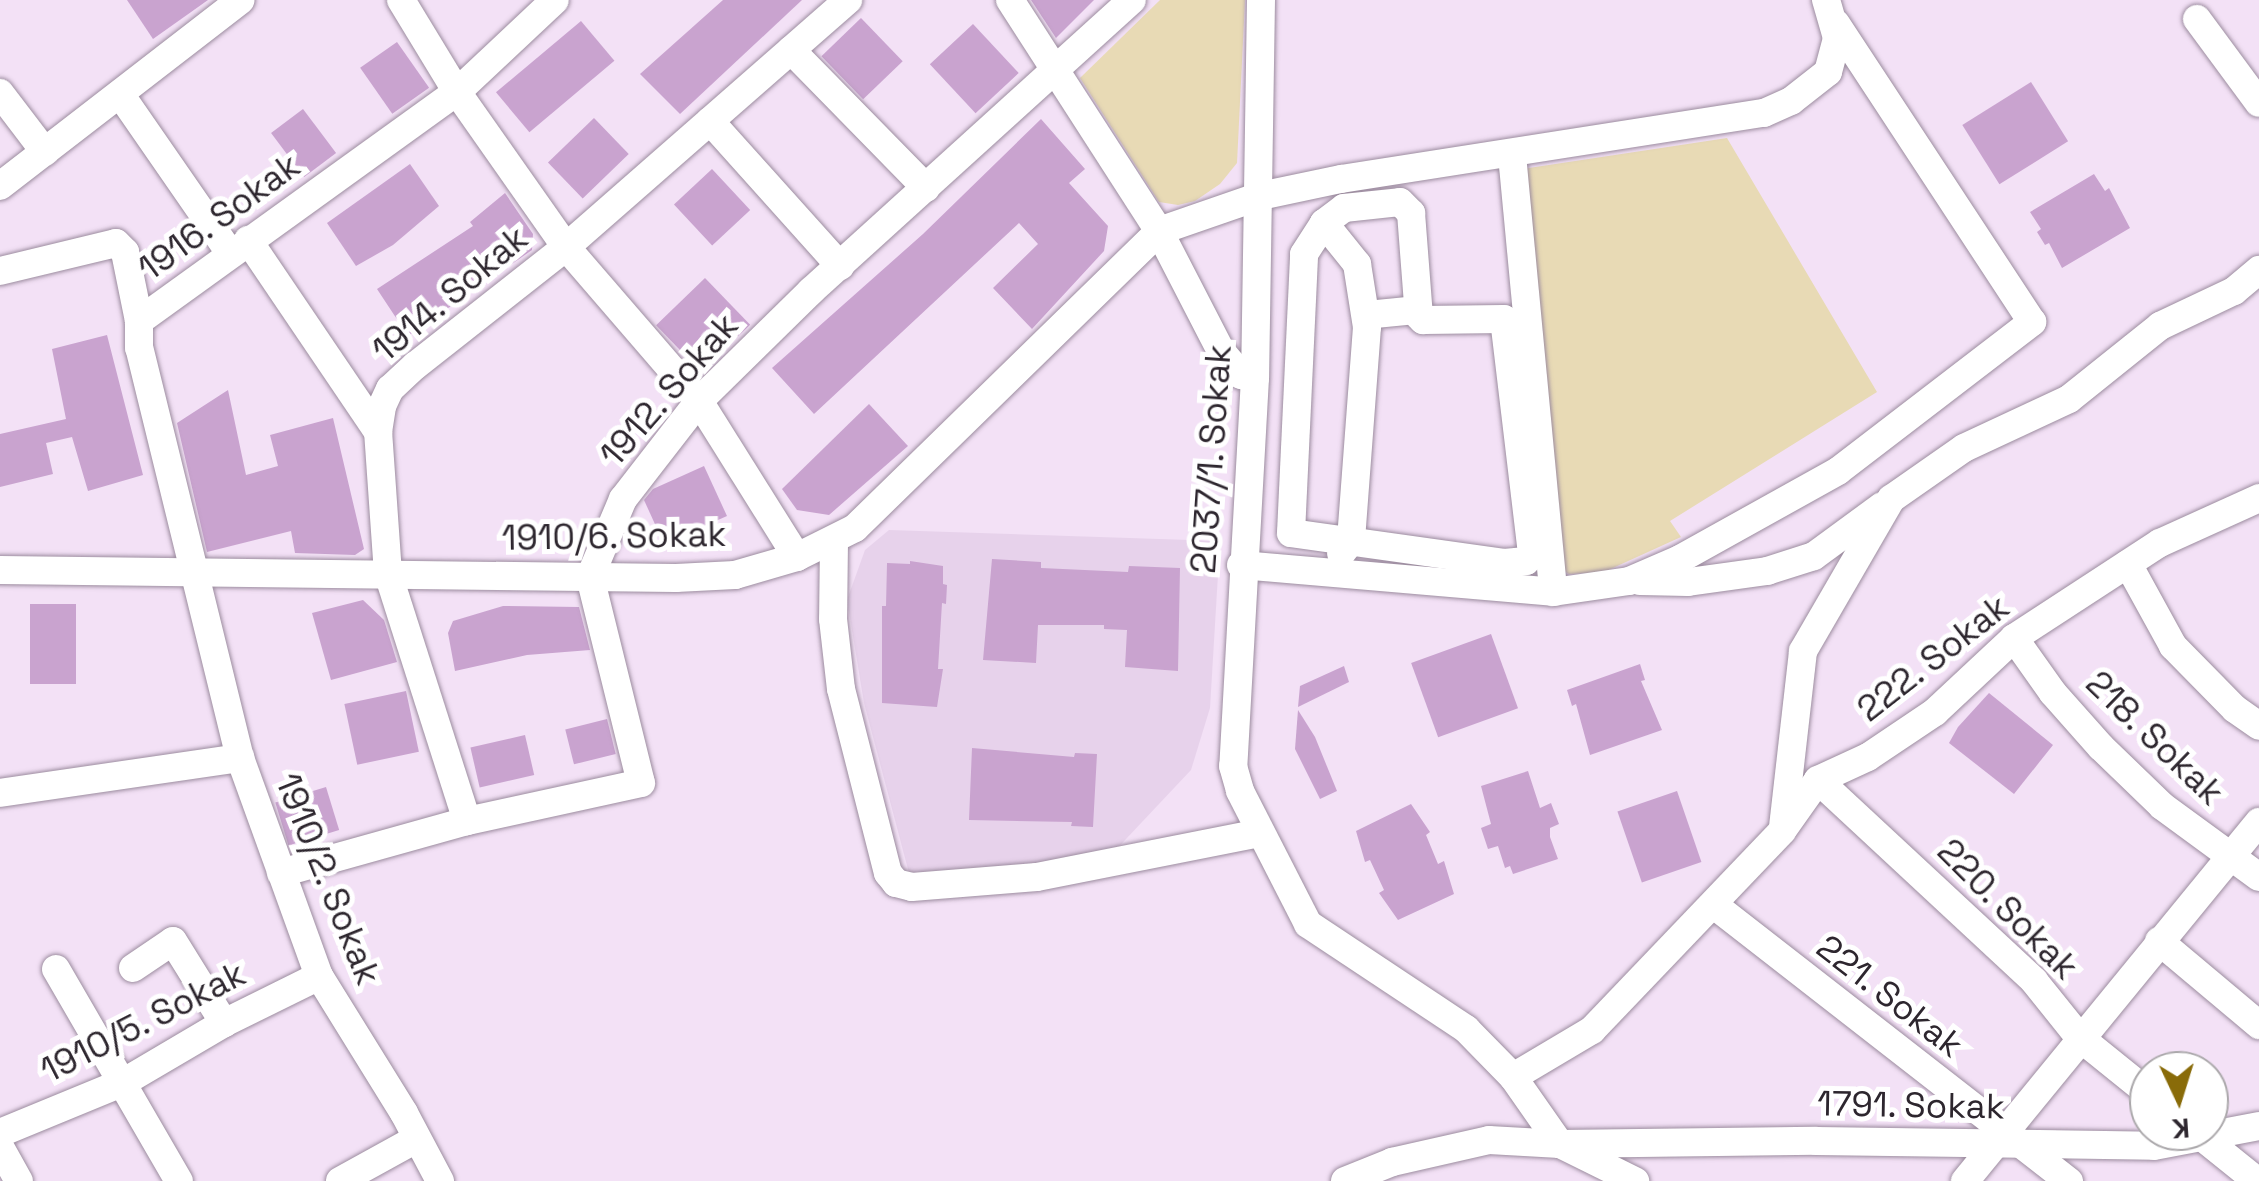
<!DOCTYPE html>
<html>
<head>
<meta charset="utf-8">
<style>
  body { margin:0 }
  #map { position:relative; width:2259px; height:1181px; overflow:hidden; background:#f3e1f6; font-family:"Space Grotesk",sans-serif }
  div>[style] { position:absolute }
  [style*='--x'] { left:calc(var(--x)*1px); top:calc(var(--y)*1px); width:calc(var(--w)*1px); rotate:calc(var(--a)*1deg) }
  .built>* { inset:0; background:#e7d2eb }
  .green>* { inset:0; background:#e8dab5 }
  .building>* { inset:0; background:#c9a3cf; transform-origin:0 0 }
  .roads { filter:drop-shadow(0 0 2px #9c8c9f) drop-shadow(0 0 2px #9c8c9f) }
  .minor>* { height:28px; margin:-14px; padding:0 14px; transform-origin:14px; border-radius:14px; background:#fff }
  span { translate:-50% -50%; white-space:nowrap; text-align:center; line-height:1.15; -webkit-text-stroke:10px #fff; paint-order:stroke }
  .street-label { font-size:35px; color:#2d262e }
  .north { position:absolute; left:2129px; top:1051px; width:100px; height:100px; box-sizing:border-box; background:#fff; border:2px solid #aba8ab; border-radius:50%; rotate:176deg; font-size:28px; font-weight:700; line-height:40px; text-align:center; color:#2d262e }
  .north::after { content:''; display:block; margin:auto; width:35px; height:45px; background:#896b09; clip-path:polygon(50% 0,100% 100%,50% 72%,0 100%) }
</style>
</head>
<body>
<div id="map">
  <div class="built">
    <i style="clip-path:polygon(889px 530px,1220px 541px,1210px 708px,1191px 770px,1110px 856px,1045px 868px,909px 873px,864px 703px,847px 600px,865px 550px)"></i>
  </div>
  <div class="green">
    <i style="clip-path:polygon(1160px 0,1245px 0,1237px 163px,1220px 184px,1195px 201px,1178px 205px,1159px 202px,1080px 78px)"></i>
    <i style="clip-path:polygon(1727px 138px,1877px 392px,1670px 521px,1681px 537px,1604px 572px,1569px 574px,1557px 567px,1522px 169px)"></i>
  </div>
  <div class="building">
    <i style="clip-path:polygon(127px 0,208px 0,153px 39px)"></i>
    <i style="clip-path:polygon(723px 0,802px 0,680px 114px,640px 74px)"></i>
    <i style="clip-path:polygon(1031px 0,1094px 0,1056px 38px)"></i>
    <i style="left:861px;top:18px;width:60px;height:55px;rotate:46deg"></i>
    <i style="left:581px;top:21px;width:52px;height:111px;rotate:50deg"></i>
    <i style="left:973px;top:24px;width:67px;height:59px;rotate:47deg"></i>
    <i style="left:397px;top:42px;width:56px;height:45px;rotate:55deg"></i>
    <i style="left:2031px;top:82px;width:70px;height:81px;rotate:58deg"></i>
    <i style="left:303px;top:109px;width:55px;height:40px;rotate:53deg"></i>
    <i style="left:594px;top:118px;width:50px;height:64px;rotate:46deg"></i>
    <i style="clip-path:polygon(1041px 119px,1085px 169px,1069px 183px,1108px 226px,1104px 251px,1032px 329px,993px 288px,1038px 244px,1019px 223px,814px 414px,772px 368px,923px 234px)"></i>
    <i style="clip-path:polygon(410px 164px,439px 206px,393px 245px,356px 266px,327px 223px)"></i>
    <i style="left:712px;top:169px;width:56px;height:52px;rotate:47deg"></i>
    <i style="clip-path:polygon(2094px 174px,2105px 191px,2109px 188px,2130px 228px,2062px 268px,2049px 243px,2045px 245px,2037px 232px,2041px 229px,2030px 212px)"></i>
    <i style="clip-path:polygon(505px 193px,533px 234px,532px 250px,408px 336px,377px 289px,473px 226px,470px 222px)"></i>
    <i style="left:705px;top:278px;width:65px;height:68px;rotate:46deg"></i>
    <i style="clip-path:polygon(107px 335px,143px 475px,88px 491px,72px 437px,46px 443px,53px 474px,0 487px,0 434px,66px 419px,52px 349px)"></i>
    <i style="clip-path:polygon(228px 390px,246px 475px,278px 466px,270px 435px,333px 418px,364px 549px,355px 555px,295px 553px,291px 531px,207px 552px,177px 423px)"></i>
    <i style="clip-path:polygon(869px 404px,908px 446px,829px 515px,797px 510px,782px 489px)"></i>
    <i style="clip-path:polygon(704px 466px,727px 516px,664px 544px,644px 500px,653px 489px)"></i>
    <i style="clip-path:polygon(992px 559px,1041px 562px,1041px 568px,1128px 572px,1129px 566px,1180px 568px,1178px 671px,1125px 667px,1127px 630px,1104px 629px,1104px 625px,1038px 625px,1036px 663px,983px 660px)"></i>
    <i style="clip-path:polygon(910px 561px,943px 566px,943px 584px,947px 585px,946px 604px,942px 603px,938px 669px,943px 669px,937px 707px,882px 703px,882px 606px,886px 606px,887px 563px,910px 564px)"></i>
    <i style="clip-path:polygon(363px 600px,384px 620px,397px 662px,331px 680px,312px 613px)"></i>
    <i style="left:30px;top:604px;width:46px;height:80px"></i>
    <i style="clip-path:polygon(503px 606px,579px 607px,590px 650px,527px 655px,455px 671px,448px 633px,453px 621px)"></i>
    <i style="left:1491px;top:634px;width:79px;height:85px;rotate:70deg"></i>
    <i style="clip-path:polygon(1640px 664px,1645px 680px,1641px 681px,1662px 730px,1590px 755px,1576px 704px,1572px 706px,1567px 690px)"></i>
    <i style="clip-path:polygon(1344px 666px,1349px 682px,1298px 707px,1300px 686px)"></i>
    <i style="left:406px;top:691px;width:62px;height:63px;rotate:78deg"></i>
    <i style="clip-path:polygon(1989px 693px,2053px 745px,2014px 794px,1949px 743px,1958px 727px)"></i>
    <i style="clip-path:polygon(1298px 710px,1315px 737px,1337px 791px,1320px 799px,1295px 749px)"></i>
    <i style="left:607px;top:719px;width:36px;height:43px;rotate:76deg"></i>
    <i style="left:525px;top:735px;width:41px;height:56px;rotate:77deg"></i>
    <i style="clip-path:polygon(972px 748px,1074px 757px,1075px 753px,1097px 754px,1093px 827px,1071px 826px,1072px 822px,969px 820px)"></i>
    <i style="clip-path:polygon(1528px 771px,1540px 808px,1551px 803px,1559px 824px,1550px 828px,1550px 837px,1558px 859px,1513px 874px,1510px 866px,1505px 868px,1498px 846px,1488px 849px,1481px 828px,1491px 824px,1481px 786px)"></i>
    <i style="left:326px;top:787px;width:45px;height:53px;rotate:73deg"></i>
    <i style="left:1677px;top:791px;width:75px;height:63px;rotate:71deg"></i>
    <i style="clip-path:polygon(1411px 804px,1430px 832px,1426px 835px,1438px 864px,1444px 861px,1454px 894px,1398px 920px,1379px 893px,1384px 890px,1370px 860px,1365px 862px,1356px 831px)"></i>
  </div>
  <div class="roads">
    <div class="minor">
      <i style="--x:401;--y:0;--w:108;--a:58.7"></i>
      <i style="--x:457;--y:92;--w:189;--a:54.9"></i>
      <i style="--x:566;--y:247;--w:203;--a:49.2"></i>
      <i style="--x:699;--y:401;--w:184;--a:57.9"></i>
      <i style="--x:1010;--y:0;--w:275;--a:57.2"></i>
      <i style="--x:1159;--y:231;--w:107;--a:-19.1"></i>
      <i style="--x:1260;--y:196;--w:83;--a:-11.9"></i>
      <i style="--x:1341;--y:179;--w:428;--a:-8.9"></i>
      <i style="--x:1764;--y:113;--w:30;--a:-24"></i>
      <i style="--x:1791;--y:101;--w:47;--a:-38.1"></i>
      <i style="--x:1828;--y:72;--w:35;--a:-75"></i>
      <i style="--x:1837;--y:38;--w:40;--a:-106"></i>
      <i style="--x:1261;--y:0;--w:378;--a:90.9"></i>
      <i style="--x:1255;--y:378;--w:389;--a:93.2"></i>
      <i style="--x:1233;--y:766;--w:26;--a:74"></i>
      <i style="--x:1240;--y:791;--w:149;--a:62.9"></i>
      <i style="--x:1308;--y:924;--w:190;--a:33.6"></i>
      <i style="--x:1466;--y:1029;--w:67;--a:45.6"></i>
      <i style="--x:1513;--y:1077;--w:82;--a:55"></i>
      <i style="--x:1560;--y:1144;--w:256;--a:-0.7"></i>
      <i style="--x:1816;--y:1141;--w:338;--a:0.8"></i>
      <i style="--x:2154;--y:1146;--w:107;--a:-10.8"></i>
      <i style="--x:2197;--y:19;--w:104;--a:53.6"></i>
      <i style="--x:791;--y:50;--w:193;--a:45.6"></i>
      <i style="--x:0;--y:93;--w:74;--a:52.7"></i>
      <i style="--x:120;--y:94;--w:193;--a:55.3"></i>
      <i style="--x:710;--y:121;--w:195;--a:48.1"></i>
      <i style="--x:1512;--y:155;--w:439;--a:84.6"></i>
      <i style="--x:0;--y:186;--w:304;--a:-37.7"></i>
      <i style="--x:1400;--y:202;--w:16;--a:45"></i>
      <i style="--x:1411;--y:213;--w:103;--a:85.6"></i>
      <i style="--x:1419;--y:316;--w:6;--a:45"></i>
      <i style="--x:1423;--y:320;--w:81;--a:-0.7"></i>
      <i style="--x:1504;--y:319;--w:236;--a:83.2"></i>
      <i style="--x:1532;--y:553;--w:10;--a:127"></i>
      <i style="--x:1526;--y:561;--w:22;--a:175"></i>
      <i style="--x:1504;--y:563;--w:215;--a:-172"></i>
      <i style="--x:1291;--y:533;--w:279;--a:-87.3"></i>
      <i style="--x:1304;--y:254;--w:37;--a:-57"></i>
      <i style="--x:1324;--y:223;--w:25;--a:-37"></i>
      <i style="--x:1344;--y:208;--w:56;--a:-6.1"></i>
      <i style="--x:1324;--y:223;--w:53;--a:51.2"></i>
      <i style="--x:1357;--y:264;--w:64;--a:81"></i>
      <i style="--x:1367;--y:327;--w:215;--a:94.3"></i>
      <i style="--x:1351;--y:541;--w:16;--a:128"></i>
      <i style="--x:248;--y:240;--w:232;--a:55.9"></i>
      <i style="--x:0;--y:271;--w:119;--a:-13.6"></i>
      <i style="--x:116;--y:243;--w:13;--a:45"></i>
      <i style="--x:125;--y:252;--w:70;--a:78.5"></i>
      <i style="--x:1366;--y:315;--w:51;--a:-5.6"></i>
      <i style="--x:834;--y:541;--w:78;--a:90.7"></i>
      <i style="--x:833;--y:619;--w:70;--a:83.5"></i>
      <i style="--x:841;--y:689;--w:190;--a:75.7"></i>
      <i style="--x:888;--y:873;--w:13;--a:51"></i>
      <i style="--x:896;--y:883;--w:16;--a:14"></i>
      <i style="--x:912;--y:887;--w:125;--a:-4.6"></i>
      <i style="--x:1037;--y:877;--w:227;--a:-11.2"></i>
      <i style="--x:2128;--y:564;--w:94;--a:61.2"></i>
      <i style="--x:2173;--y:646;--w:88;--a:45.5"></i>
      <i style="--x:2235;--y:709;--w:29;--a:35"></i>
      <i style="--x:1241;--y:565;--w:313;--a:4.9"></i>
      <i style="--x:1553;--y:592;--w:77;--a:-8.2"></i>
      <i style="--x:1629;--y:581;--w:56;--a:-23.3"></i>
      <i style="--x:1680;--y:559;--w:181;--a:-29.1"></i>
      <i style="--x:1838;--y:471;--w:245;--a:-37.5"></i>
      <i style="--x:2032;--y:322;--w:357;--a:-123.3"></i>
      <i style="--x:0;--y:570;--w:676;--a:0.68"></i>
      <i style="--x:676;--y:578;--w:59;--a:-2.9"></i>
      <i style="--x:735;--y:575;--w:65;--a:-16.2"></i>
      <i style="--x:797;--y:557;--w:65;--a:-26.6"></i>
      <i style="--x:855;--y:528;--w:425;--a:-44.3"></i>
      <i style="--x:1159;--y:231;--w:135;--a:62.7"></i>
      <i style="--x:1221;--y:351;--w:31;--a:50"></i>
      <i style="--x:1241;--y:375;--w:14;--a:12"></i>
      <i style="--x:1640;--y:581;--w:48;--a:1.2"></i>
      <i style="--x:1688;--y:582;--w:80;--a:-7.9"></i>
      <i style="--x:1767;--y:571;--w:49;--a:-17.7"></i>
      <i style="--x:1814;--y:556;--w:84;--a:-36.3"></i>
      <i style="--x:2014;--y:638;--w:67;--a:54.7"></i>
      <i style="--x:2053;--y:693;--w:72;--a:48.4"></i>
      <i style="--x:2101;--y:747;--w:85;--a:44"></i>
      <i style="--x:2162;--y:806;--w:120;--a:36.2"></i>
      <i style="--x:1818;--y:780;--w:295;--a:42.9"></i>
      <i style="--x:2034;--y:981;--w:72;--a:51.2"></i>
      <i style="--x:2079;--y:1037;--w:86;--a:38.9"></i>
      <i style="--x:0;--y:793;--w:243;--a:-8.3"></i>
      <i style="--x:467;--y:821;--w:259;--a:-107.7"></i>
      <i style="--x:388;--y:574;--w:142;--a:-94"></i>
      <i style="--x:378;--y:432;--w:26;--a:-81"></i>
      <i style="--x:382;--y:406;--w:19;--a:-65"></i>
      <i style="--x:390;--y:389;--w:35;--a:-43"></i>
      <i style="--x:416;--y:365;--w:191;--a:-38.2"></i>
      <i style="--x:566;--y:247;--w:375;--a:-41.2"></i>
      <i style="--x:1783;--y:827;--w:177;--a:-83.5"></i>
      <i style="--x:1803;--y:651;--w:176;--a:-59.9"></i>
      <i style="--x:1891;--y:499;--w:89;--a:-34.9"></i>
      <i style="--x:1964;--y:448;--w:116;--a:-25"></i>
      <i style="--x:2069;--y:399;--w:117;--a:-38.7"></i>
      <i style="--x:2160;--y:326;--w:82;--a:-25.3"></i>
      <i style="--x:2234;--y:291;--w:33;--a:-40"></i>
      <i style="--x:281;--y:873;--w:193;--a:-15.6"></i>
      <i style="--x:467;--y:821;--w:178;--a:-12.3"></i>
      <i style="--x:641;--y:783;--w:212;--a:-103.9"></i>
      <i style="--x:590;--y:577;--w:85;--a:-67.1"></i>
      <i style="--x:623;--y:499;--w:124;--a:-52.2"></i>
      <i style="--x:699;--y:401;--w:157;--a:-44.5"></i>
      <i style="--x:811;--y:291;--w:433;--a:-42.2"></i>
      <i style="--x:1714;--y:905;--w:450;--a:37.9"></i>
      <i style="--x:2159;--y:941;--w:131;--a:40"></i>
      <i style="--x:133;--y:968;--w:48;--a:-34"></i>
      <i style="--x:173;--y:941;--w:97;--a:58.1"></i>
      <i style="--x:56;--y:969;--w:245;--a:59.9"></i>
      <i style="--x:1513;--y:1077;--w:92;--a:-30.7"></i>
      <i style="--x:1592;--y:1030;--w:275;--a:-46.3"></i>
      <i style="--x:1782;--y:831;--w:62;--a:-54.8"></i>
      <i style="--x:1818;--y:780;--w:55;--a:-24.7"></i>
      <i style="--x:1868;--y:757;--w:81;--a:-33.9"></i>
      <i style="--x:1935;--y:712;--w:108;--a:-43.1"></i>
      <i style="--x:2014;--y:638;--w:174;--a:-33.1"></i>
      <i style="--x:2160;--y:543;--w:109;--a:-24.4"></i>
      <i style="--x:0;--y:1133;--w:134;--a:-22.4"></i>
      <i style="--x:124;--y:1082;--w:116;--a:-30.5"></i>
      <i style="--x:224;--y:1023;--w:106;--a:-26.3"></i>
      <i style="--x:2206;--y:1140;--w:65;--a:38.8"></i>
      <i style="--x:0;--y:1147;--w:39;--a:61"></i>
      <i style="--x:340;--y:1181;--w:87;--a:-28.9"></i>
      <i style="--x:440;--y:1181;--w:77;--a:-117.9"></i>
      <i style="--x:404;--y:1113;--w:161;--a:-121.8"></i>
      <i style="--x:319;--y:976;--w:232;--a:-109.9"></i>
      <i style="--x:240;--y:758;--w:422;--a:-103.8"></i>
      <i style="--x:139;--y:348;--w:27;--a:-90"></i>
      <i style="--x:139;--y:321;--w:392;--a:-35.8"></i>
      <i style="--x:457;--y:92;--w:134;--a:-43.2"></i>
      <i style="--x:1345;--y:1181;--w:51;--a:-22"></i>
      <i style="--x:1392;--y:1162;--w:99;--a:-12.8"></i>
      <i style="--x:1489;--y:1140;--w:71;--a:3.2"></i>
      <i style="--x:1560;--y:1144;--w:84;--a:26.3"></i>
      <i style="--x:1965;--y:1181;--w:464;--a:-50.7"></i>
    </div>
  </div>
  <div class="street-label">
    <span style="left:219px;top:217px;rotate:-36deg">1916. Sokak</span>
    <span style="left:450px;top:294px;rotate:-40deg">1914. Sokak</span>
    <span style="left:669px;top:390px;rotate:-49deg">1912. Sokak</span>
    <span style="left:1211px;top:459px;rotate:-86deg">2037/1. Sokak</span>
    <span style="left:614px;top:536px;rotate:-1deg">1910/6. Sokak</span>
    <span style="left:1933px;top:658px;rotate:-38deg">222. Sokak</span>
    <span style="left:2155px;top:738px;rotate:44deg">218. Sokak</span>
    <span style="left:328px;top:879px;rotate:68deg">1910/2. Sokak</span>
    <span style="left:2008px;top:909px;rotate:45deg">220. Sokak</span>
    <span style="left:1890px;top:996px;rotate:38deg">221. Sokak</span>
    <span style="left:143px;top:1022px;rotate:-27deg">1910/5. Sokak</span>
    <span style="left:1911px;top:1105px;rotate:1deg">1791. Sokak</span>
  </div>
  <div class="north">K</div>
</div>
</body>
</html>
